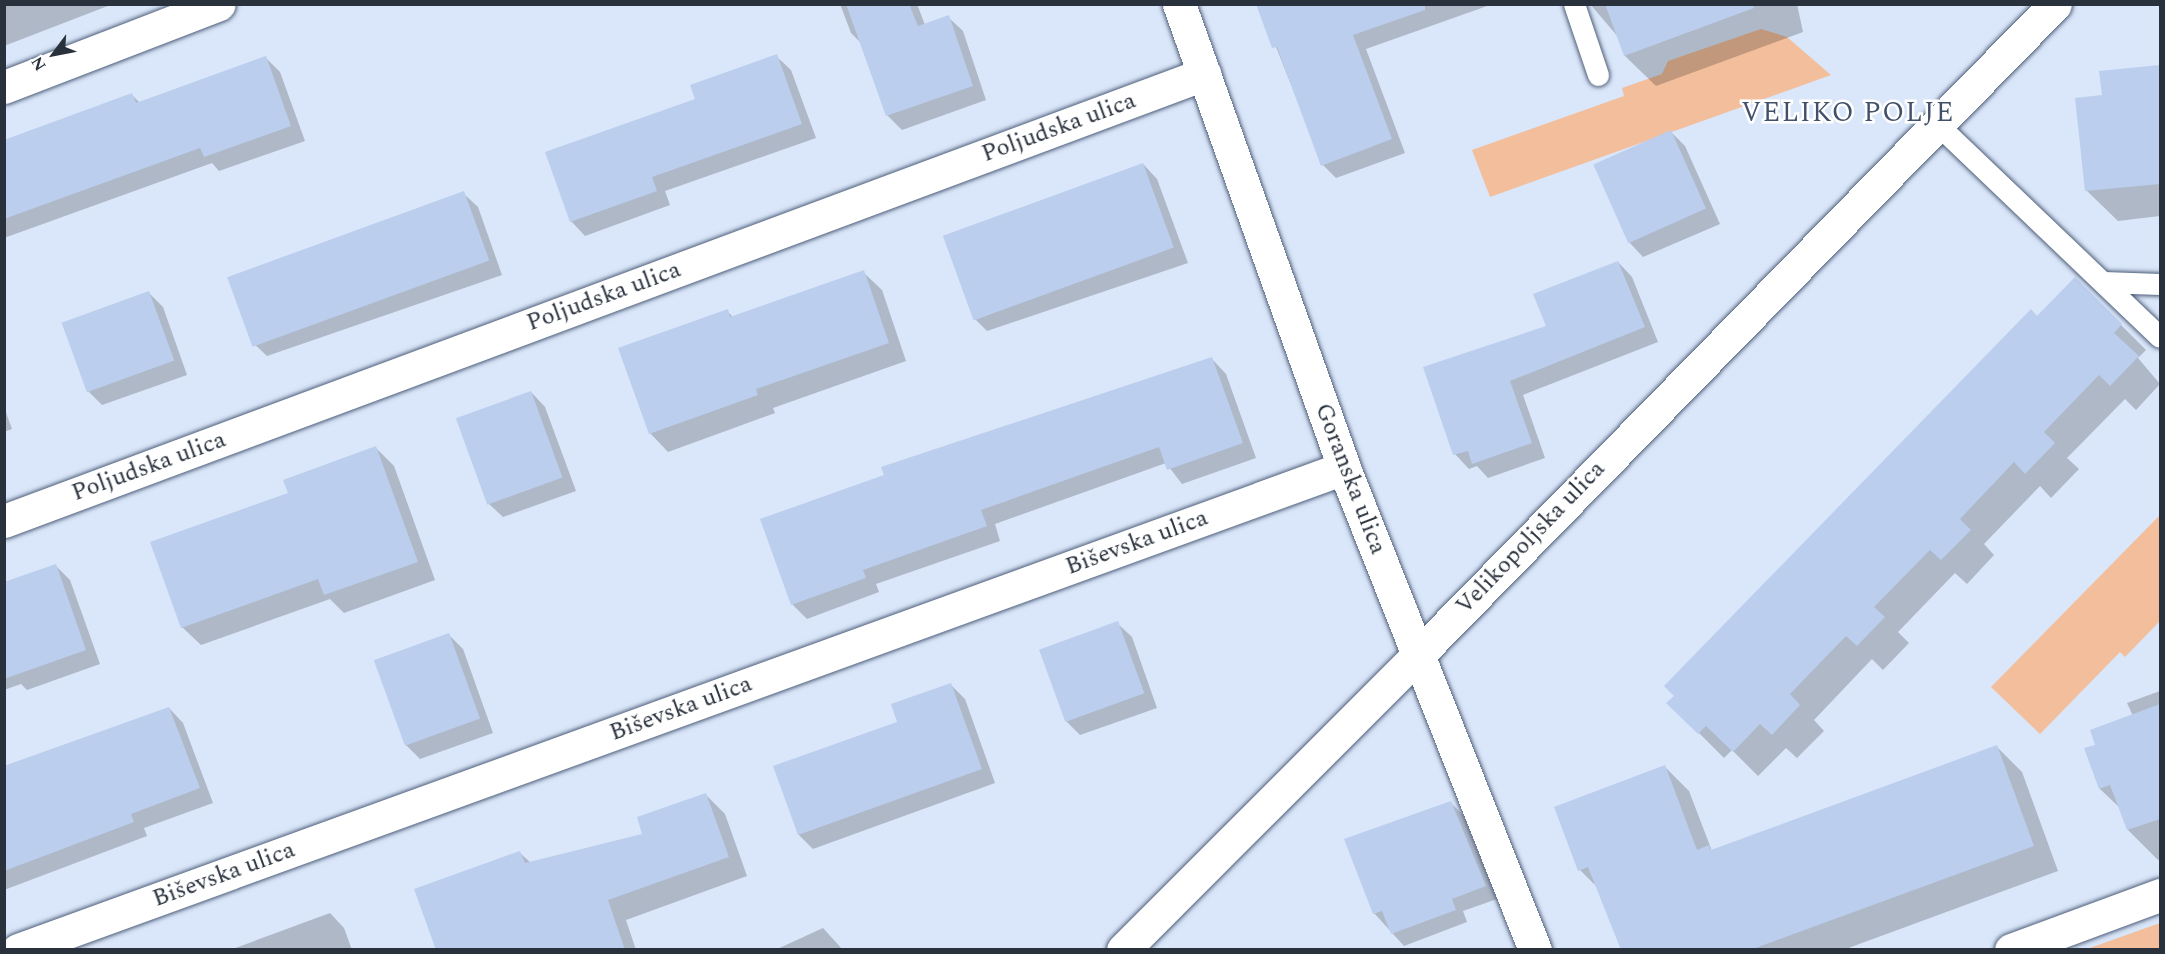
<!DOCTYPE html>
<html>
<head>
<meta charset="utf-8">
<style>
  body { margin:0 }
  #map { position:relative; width:2165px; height:954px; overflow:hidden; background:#dae6f9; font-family:Spectral,serif }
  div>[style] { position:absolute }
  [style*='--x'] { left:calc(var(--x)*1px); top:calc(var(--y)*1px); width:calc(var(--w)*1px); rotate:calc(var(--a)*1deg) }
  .green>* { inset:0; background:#f2be9b }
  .shadow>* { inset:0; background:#0003 }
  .building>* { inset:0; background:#bbceee; transform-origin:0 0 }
  .roads { filter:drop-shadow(0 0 2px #4e5f7a) drop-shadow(0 0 2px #4e5f7a) }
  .lane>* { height:21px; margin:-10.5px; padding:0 10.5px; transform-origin:10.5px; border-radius:10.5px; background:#fff }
  .street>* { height:33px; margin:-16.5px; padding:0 16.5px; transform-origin:16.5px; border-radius:16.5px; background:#fff }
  span { translate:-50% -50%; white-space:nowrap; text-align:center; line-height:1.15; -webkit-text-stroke:5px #fff; paint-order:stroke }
  .street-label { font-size:24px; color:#29313d }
  .quarter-label { font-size:27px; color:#41516b; letter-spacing:1.5px }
  .frame { position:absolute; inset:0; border:6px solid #29313d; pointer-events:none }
  .north { position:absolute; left:24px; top:24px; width:60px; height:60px; -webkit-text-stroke:4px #fff; paint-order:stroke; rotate:238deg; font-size:16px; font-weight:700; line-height:24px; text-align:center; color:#29313d }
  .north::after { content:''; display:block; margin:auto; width:21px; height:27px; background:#29313d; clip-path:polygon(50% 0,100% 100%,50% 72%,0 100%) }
</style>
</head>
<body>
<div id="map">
  <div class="green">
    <i style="clip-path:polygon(1761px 29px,1787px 37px,1831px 75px,1490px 197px,1472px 150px,1624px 96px,1622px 88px,1662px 74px,1668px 61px)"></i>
    <i style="clip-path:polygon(2160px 515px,2160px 621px,2125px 657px,2120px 652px,2040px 734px,1991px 687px)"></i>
    <i style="clip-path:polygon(2160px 923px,2160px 949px,2087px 949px)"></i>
  </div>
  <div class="shadow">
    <i style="clip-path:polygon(4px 4px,113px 4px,4px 46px)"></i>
    <i style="clip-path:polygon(840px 4px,917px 4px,925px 25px,948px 17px,963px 31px,986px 100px,902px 130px,887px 115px,862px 44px,851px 33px)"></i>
    <i style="clip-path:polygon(1259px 4px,1490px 4px,1490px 5px,1366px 49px,1405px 153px,1336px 178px,1323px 165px)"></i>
    <i style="clip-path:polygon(1590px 4px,1797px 4px,1803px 32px,1656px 86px,1625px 56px,1619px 38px)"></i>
    <i style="clip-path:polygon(776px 56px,791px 70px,816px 138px,665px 191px,670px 205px,585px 236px,571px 221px,697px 100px)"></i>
    <i style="clip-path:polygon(266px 58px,280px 72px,305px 141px,219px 171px,212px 163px,4px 238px,4px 141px,132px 95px,140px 103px)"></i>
    <i style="clip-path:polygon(2160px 66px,2160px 216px,2118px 221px,2087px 191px,2104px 96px,2101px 72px)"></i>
    <i style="clip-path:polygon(1671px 132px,1685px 146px,1720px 224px,1643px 257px,1629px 242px)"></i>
    <i style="clip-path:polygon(1143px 164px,1157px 179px,1188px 263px,987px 331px,973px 317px)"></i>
    <i style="clip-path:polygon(463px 193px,478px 207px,502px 275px,267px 356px,252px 342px)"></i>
    <i style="clip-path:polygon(1618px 262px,1632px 277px,1658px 342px,1523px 395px,1545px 458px,1488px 478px,1477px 466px,1469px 469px,1455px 454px,1548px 327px)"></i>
    <i style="clip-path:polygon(863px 272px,882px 290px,906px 361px,773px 408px,775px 413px,668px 452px,650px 433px,727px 311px,734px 318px)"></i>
    <i style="clip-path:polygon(2075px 279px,2146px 350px,2138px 358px,2160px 384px,2136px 410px,2125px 399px,2067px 458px,2079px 469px,2051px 498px,2040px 486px,1984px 544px,1994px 555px,1967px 584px,1955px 573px,1898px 632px,1909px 643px,1883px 670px,1872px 659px,1814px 720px,1824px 731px,1797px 758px,1786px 748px,1758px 776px,1732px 750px,1724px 758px,1669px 703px)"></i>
    <i style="clip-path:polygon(149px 293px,163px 307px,187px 375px,102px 405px,88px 391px)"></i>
    <i style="clip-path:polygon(1212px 359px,1226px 374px,1256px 458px,1182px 484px,1166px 463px,995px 524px,1000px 541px,876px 584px,879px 592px,807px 619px,792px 604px)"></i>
    <i style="clip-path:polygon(531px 392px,545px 407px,576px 491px,503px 517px,488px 503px,458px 419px)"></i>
    <i style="clip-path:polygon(4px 407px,12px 429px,4px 432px)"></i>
    <i style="clip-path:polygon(376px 448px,394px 466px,435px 580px,344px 613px,330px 599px,201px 645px,182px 627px,290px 494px)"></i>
    <i style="clip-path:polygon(56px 566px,70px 580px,100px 664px,27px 690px,21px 684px,4px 690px,4px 584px)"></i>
    <i style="clip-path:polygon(1117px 623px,1132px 637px,1157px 708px,1080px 735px,1066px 721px,1040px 650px)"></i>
    <i style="clip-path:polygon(449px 635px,463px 649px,493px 733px,420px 759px,406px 745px)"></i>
    <i style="clip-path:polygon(951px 685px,965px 699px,995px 783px,813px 849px,799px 835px,775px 766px,899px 723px)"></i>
    <i style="clip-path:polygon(2160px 691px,2160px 859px,2158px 860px,2128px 830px,2120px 808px,2100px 789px,2086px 749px,2097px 745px,2133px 716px,2127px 703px)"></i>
    <i style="clip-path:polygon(169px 708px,183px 723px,213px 803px,144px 828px,147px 836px,4px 890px,4px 768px)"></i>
    <i style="clip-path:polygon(1997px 747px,2022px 772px,2058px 871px,1843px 950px,1623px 950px,1599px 889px,1580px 870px,1664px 766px,1689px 791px,1712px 851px)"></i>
    <i style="clip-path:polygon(706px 795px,725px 814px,747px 876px,626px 920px,636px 950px,437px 950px,520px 853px,531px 863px,644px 835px)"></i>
    <i style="clip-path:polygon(1450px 802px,1463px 815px,1497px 899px,1463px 911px,1467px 922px,1404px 946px,1374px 913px)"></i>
    <i style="clip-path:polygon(330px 913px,344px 928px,352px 950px,230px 950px)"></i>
    <i style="clip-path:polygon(823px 928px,843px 950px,775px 950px)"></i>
  </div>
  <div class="building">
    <i style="clip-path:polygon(846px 4px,909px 4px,918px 26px,949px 15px,973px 86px,886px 116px)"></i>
    <i style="clip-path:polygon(1256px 4px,1425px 4px,1425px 10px,1353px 35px,1392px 139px,1321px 166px,1277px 47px,1272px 48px)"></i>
    <i style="clip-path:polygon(1605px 4px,1753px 4px,1754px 8px,1624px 56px)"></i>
    <i style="clip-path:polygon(777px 54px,802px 124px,652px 177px,657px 191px,570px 222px,545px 152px,695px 99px,690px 85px)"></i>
    <i style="clip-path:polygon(266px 56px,291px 126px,204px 157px,200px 148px,4px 219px,4px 140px,132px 93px,136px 103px)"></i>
    <i style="clip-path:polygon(2160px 65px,2160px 184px,2085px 191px,2075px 98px,2102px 95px,2099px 71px)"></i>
    <i style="left:1671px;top:130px;width:86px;height:85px;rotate:66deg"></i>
    <i style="left:1143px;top:163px;width:90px;height:213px;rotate:70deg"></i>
    <i style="left:464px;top:191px;width:74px;height:252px;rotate:70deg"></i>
    <i style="clip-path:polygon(1618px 261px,1645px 327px,1510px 381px,1532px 443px,1472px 464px,1468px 451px,1453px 455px,1423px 367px,1546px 326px,1533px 294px)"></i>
    <i style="clip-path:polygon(864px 270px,889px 343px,756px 389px,758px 395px,649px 434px,618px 348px,728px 309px,730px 317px)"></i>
    <i style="clip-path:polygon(2075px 277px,2122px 324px,2114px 333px,2139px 356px,2110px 386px,2099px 375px,2044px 432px,2055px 443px,2025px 474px,2014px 462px,1960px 519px,1971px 530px,1941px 560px,1930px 550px,1874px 607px,1885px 617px,1857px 646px,1846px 636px,1790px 694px,1800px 705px,1772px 735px,1760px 724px,1733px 752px,1706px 726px,1698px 734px,1666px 703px,1674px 696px,1664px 686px,2031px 309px,2037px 316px)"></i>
    <i style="left:149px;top:291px;width:74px;height:93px;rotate:70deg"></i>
    <i style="clip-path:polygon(1212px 357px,1243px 443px,1167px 470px,1159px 447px,981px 510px,987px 526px,863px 570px,866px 578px,791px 605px,760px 519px,884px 475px,881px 467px)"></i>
    <i style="left:531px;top:391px;width:92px;height:80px;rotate:70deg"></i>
    <i style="clip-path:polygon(376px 446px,418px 562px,324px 595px,318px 579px,181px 628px,150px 542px,288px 493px,283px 480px)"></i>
    <i style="clip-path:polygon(56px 564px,86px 650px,4px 679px,4px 582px)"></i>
    <i style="left:1118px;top:621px;width:77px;height:84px;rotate:70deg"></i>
    <i style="left:449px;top:633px;width:91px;height:80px;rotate:70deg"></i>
    <i style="clip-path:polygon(951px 683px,982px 769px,798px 835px,773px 766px,897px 722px,891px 704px)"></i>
    <i style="clip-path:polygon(2160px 704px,2160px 819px,2127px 830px,2110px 785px,2099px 789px,2084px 748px,2095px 745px,2090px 730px)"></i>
    <i style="clip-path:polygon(169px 707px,200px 788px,131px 814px,134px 822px,4px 871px,4px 766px)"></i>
    <i style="clip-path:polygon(1997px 745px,2034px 846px,1750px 950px,1621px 950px,1588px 867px,1578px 871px,1554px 807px,1665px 765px,1697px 850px,1709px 845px,1711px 850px)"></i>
    <i style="clip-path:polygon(706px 793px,729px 857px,608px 900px,625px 950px,436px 950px,414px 889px,520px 851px,525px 863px,642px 834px,637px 817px)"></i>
    <i style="clip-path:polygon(1451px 801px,1486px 886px,1452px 899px,1456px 910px,1391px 934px,1382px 911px,1373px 914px,1344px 839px)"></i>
  </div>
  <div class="roads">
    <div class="lane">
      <i style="--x:1574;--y:4;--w:75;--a:71.3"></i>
      <i style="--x:1937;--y:124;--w:308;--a:43.7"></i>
      <i style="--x:2103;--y:282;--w:57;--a:2"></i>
    </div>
    <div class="street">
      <i style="--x:1179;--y:4;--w:492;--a:70.4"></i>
      <i style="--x:1344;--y:468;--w:518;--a:68.38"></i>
      <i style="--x:4;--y:87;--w:230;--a:-21.1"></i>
      <i style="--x:4;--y:521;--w:1281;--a:-20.43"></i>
      <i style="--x:18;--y:950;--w:1411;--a:-19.98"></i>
      <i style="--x:1123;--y:950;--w:419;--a:-45"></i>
      <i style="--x:1419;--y:654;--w:909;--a:-45.62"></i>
      <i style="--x:2011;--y:950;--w:159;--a:-20.3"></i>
    </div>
  </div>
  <div class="street-label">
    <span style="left:1059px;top:128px;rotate:-20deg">Poljudska ulica</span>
    <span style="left:604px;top:297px;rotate:-20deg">Poljudska ulica</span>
    <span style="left:149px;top:467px;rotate:-20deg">Poljudska ulica</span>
    <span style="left:1350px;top:479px;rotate:69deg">Goranska ulica</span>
    <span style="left:1531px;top:538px;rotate:-46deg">Velikopoljska ulica</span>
    <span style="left:1137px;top:543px;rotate:-20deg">Biševska ulica</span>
    <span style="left:681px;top:709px;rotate:-20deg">Biševska ulica</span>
    <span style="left:224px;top:875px;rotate:-20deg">Biševska ulica</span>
  </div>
  <div class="quarter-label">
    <span style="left:1848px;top:114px">VELIKO POLJE</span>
  </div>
  <div class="frame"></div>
  <div class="north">N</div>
</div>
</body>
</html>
